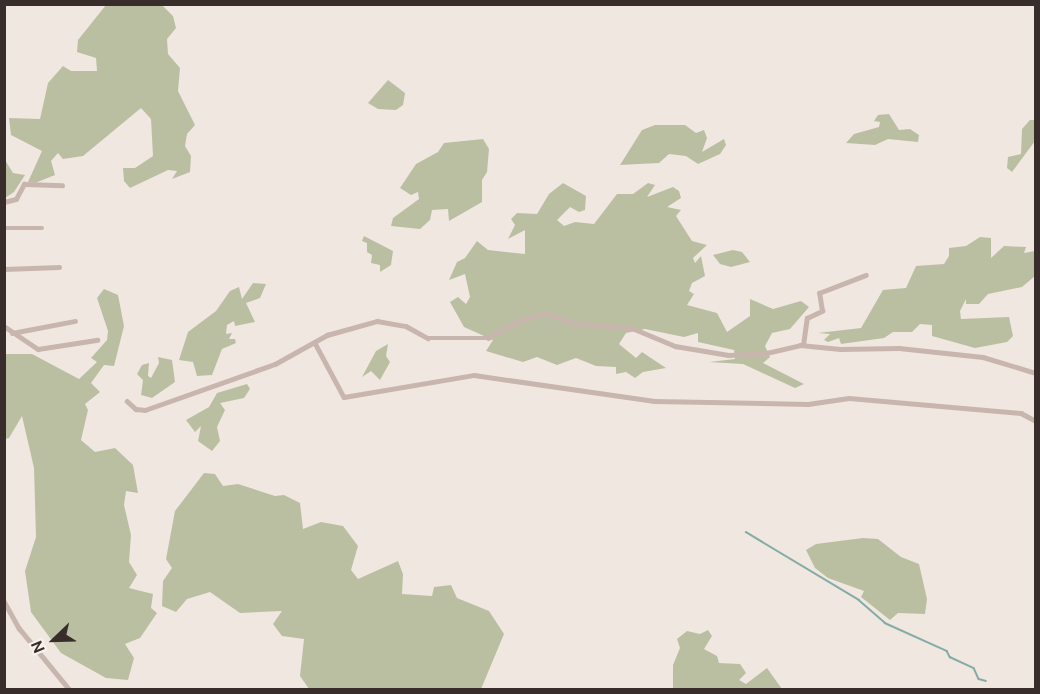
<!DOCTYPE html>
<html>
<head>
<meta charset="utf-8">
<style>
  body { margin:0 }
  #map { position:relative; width:1040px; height:694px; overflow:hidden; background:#f1e7e1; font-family:Ubuntu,sans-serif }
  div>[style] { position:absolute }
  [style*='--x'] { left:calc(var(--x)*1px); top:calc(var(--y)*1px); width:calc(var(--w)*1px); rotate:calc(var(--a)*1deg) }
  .green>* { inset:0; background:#babfa2 }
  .stream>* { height:1.5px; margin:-0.75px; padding:0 0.75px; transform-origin:0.75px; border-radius:0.75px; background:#83aca7 }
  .street>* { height:4.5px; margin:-2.25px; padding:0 2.25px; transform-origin:2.25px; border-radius:2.25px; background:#c8b6ae }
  span { translate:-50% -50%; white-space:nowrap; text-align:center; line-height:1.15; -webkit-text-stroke:5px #f9f2ed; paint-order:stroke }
  .frame { position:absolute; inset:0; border:6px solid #382d2b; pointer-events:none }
  .north { position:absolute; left:24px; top:610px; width:60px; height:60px; -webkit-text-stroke:4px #f9f2ed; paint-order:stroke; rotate:247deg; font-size:16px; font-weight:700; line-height:24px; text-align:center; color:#382d2b }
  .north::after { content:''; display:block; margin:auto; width:21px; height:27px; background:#382d2b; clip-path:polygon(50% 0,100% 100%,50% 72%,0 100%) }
</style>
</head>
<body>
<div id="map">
  <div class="green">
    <i style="clip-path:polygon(106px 5px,162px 5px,173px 16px,176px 28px,167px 39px,168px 54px,180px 68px,178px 91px,195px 125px,187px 134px,185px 146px,191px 156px,190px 172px,172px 179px,177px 171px,168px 170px,130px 188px,124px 181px,123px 168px,135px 168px,153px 156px,151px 119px,141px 108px,83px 156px,63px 159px,58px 153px,51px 161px,55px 175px,35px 183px,28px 182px,42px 151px,11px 135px,9px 118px,40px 119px,48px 83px,63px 66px,71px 71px,97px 71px,96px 58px,77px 52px,78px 40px)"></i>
    <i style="clip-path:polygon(388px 80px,405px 93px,403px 105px,396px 110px,378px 109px,368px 103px)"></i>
    <i style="clip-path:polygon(889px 114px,899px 130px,910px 129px,919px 135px,918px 142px,888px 139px,875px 145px,846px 143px,854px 134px,879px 127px,880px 122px,874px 121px,878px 115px)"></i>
    <i style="clip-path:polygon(1030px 120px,1035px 120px,1035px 141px,1012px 172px,1007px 168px,1008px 157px,1021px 154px,1022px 129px)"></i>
    <i style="clip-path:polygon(655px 125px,685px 125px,696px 133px,704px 130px,707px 138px,702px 152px,724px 139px,726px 145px,720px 154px,698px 164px,686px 156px,669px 154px,659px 163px,620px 165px,642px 130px)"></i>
    <i style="clip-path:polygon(483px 139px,489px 149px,487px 172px,482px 180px,482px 202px,449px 221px,448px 209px,432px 210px,430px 220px,420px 229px,391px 226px,393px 218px,419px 199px,418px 192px,411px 195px,400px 188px,416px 164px,438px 152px,444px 143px)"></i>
    <i style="clip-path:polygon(5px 160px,13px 173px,25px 175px,14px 192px,5px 198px)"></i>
    <i style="clip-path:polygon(563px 183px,586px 196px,585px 210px,579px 212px,570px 207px,557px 220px,564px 226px,575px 222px,594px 224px,617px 194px,633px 194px,648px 183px,655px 185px,647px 197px,673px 187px,679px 191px,681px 198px,667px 207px,681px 210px,676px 216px,692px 241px,707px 245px,693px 258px,695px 263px,701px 256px,705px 276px,692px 283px,689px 291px,694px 294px,687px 305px,717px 313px,727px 332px,750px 316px,750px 299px,773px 309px,801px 301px,809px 307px,790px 329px,772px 333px,765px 346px,770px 357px,763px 363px,804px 384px,795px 388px,743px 364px,709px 362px,735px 359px,734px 350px,698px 342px,698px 333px,684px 337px,645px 329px,626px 333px,619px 344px,636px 358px,642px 352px,666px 368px,643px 372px,635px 378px,626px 372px,616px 374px,616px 367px,596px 366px,576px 358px,557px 365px,537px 357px,523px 362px,486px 351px,493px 340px,464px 327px,450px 302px,458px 297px,466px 304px,470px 297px,465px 274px,449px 280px,457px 262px,465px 258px,477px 241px,488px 250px,525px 254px,525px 230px,508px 239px,515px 225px,511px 219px,517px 213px,537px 214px,549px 194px)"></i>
    <i style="clip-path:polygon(364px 236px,393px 251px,391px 265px,380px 272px,380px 265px,371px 263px,372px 255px,367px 252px,367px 243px,362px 241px)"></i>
    <i style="clip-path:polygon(980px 237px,991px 238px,991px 258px,1004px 246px,1026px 247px,1024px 253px,1035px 251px,1035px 276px,1022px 287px,988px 294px,979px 304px,966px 304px,966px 299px,960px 311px,961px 319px,1009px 317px,1013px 336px,1007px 342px,975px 348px,932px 336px,932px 325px,920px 324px,912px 332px,893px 332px,884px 338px,841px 344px,839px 338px,828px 342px,824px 340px,830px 334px,818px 333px,861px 328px,883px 290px,906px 288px,916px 266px,944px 264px,949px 256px,949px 248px,966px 246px)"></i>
    <i style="clip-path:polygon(733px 250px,742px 252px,750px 262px,731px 267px,720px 264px,713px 255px)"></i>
    <i style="clip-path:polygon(253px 283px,266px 284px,260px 298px,246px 303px,255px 322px,235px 326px,234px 321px,227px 325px,226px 334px,232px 333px,229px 339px,235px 339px,236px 343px,222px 349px,212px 375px,197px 376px,193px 362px,179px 360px,188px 332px,216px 311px,230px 291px,239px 287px,242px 299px)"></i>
    <i style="clip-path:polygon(104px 289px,118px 295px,124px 326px,114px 366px,104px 365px,91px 383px,100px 392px,85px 404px,88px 410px,81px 440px,95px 452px,115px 448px,133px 465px,138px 493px,126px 491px,124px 505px,131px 535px,129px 562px,137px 575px,129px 588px,153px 594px,151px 608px,157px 613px,140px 638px,125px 644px,134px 658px,128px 680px,106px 678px,61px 653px,31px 612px,25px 571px,36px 537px,34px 468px,22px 416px,9px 438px,5px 439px,5px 354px,32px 354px,79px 379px,97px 362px,91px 358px,107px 340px,108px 331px,97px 298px)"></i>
    <i style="clip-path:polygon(388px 344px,386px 356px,390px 362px,380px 380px,371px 371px,362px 377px,376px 351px)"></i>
    <i style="clip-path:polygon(158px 357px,172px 360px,175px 382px,152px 398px,141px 395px,143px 380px,137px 374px,142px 365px,149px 363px,148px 376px,151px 378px,159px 363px)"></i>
    <i style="clip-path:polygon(247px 384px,250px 389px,244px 398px,220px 403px,225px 410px,217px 427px,220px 441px,212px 451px,198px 441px,201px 426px,195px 432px,186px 420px,209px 407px,217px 393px)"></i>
    <i style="clip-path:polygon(204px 473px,215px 474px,223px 486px,238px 484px,275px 496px,284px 495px,300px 503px,303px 529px,321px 522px,343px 526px,358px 546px,351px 570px,358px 579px,398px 561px,403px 574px,402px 594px,432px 596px,434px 587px,451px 585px,457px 598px,489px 611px,504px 634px,481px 689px,309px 689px,300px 676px,304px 639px,282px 636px,273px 624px,282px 611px,240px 613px,210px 592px,187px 599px,176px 612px,162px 606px,163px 581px,172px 568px,166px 559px,175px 511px)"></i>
    <i style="clip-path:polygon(863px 538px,878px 539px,901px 557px,919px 564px,927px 599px,925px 614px,898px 613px,890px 620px,861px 597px,864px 591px,828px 578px,815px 568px,806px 550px,816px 544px)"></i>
    <i style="clip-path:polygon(708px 630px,712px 636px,704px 649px,717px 656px,719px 663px,740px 664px,746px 673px,739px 680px,746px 684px,767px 668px,782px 689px,673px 689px,673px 665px,680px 648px,677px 639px,687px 631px,700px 634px)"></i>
  </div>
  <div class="stream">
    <i style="--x:746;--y:532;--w:132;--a:31"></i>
    <i style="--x:859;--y:600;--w:35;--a:41"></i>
    <i style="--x:885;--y:623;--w:68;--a:24.3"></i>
    <i style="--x:947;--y:651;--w:7;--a:63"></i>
    <i style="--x:950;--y:657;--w:26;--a:25"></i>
    <i style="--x:974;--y:668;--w:12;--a:66"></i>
    <i style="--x:979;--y:679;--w:7;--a:16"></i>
  </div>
  <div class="street">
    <i style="--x:4;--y:202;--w:12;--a:-14"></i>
    <i style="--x:16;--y:199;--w:17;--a:-62"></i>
    <i style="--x:24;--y:184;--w:38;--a:2"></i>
    <i style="--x:4;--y:228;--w:38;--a:0"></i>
    <i style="--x:4;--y:269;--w:55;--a:-2.1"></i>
    <i style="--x:4;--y:326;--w:41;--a:34.1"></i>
    <i style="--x:38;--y:349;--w:60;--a:-8.7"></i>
    <i style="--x:12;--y:333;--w:64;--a:-10.8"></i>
    <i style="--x:315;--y:343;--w:61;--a:61.8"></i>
    <i style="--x:344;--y:397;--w:132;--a:-9.6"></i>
    <i style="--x:474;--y:375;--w:182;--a:8.2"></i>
    <i style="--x:654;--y:401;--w:154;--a:1.1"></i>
    <i style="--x:808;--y:404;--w:41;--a:-8.3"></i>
    <i style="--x:849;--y:398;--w:173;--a:5"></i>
    <i style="--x:1021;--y:413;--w:17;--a:28"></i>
    <i style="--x:803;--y:345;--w:27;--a:-82"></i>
    <i style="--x:807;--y:318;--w:17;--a:-25"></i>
    <i style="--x:822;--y:311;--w:18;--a:-99"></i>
    <i style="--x:819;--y:293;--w:50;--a:-21"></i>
    <i style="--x:127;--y:401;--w:12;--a:42"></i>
    <i style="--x:136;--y:409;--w:9;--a:6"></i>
    <i style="--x:145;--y:410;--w:138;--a:-19.5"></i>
    <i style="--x:275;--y:364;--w:60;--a:-29.1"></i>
    <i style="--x:327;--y:335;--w:52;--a:-15.6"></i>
    <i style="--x:377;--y:321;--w:29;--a:10"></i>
    <i style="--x:406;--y:326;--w:25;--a:29"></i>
    <i style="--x:428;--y:338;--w:60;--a:0"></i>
    <i style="--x:488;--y:338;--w:28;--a:-30"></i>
    <i style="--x:512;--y:324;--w:34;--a:-19"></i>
    <i style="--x:544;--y:313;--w:31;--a:19"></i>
    <i style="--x:573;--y:323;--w:59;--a:4.8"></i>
    <i style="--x:632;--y:328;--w:47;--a:22.7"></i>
    <i style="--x:675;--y:346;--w:54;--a:9.6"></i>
    <i style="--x:728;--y:355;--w:34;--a:-2"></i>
    <i style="--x:762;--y:354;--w:39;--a:-13"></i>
    <i style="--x:800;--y:345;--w:40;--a:5.7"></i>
    <i style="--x:840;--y:349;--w:59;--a:-1"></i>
    <i style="--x:899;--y:348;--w:84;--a:6.1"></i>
    <i style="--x:983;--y:357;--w:55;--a:16.8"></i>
    <i style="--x:4;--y:601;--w:31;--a:61"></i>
    <i style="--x:19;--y:628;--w:80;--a:50.6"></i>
  </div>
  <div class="frame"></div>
  <div class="north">N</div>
</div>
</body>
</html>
